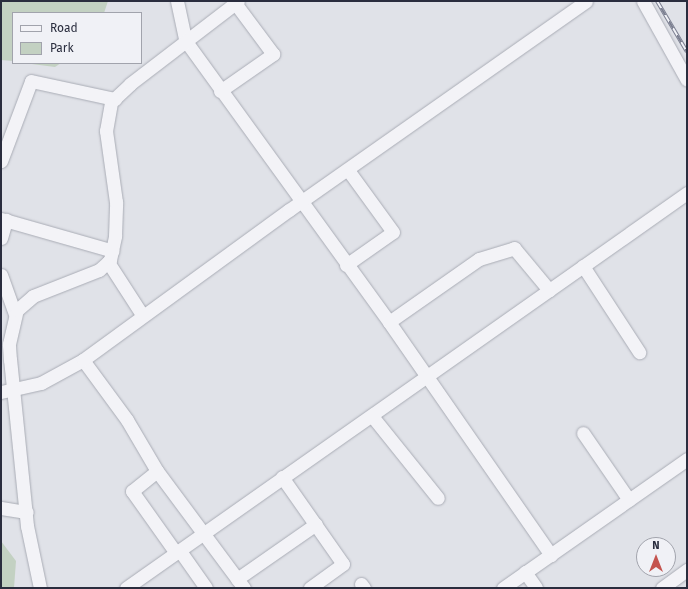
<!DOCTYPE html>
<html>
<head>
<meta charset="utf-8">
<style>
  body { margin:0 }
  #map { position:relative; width:688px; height:589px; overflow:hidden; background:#e0e2e8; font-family:"Fira Sans",sans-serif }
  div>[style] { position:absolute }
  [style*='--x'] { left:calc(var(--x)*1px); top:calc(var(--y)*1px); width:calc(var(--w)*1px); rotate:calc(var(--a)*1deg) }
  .green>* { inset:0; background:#c3d1c2 }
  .roads { filter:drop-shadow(0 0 1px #a9acb5) drop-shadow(0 0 1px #a9acb5) }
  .minor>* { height:13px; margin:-6.5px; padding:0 6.5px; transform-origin:6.5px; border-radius:6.5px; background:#f3f3f7 }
  .rail>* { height:4px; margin-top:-2px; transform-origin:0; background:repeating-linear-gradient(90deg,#f0f1f6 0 8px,#7b7f90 0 16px); box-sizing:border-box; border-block:1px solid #7b7f90 }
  span { translate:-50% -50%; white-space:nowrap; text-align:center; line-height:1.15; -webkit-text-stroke:3px #f0f1f6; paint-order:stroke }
  .frame { position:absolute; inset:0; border:2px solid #2a2d3e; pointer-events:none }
  .legend { position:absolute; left:12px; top:12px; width:130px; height:52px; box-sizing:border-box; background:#f0f1f6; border:1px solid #a1a3ac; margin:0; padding:5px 7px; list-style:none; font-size:12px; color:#2a2d3e }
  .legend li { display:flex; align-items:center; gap:8px; height:20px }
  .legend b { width:20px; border:1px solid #a1a3ac }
  .north { position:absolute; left:636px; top:537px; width:40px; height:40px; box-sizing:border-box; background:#f0f1f6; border:1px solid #a1a3ac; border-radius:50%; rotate:0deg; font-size:11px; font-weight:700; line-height:16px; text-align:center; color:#2a2d3e }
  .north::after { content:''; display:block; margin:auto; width:14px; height:18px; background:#c4544f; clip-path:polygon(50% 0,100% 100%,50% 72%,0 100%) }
</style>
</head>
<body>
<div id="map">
  <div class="green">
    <i style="clip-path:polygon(1px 1px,108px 1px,104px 13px,13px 13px,13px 61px,1px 60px)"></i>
    <i style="clip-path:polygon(24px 63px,61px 63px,55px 67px)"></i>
    <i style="clip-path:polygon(1px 541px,16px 561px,14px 588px,1px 588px)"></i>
  </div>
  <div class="roads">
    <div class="minor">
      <i style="--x:177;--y:1;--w:40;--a:78"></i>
      <i style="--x:185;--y:40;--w:348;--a:54.1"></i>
      <i style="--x:389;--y:322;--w:284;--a:55.2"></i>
      <i style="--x:643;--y:1;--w:90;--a:60.9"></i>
      <i style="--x:220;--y:91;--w:65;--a:-34.9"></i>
      <i style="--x:273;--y:54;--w:64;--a:-126.7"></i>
      <i style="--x:1;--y:161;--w:85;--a:-69.4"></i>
      <i style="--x:31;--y:81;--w:86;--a:12.1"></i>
      <i style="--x:1;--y:219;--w:116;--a:15.9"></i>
      <i style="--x:1;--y:238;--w:19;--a:-74"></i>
      <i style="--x:108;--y:262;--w:64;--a:57.1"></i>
      <i style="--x:346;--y:265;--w:57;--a:-35.1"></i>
      <i style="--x:393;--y:232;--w:77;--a:-126"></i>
      <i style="--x:583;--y:266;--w:103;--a:56.9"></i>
      <i style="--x:1;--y:275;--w:41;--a:70.3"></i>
      <i style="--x:389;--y:322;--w:110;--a:-35"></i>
      <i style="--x:479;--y:259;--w:37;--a:-17"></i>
      <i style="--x:514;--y:248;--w:55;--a:50.2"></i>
      <i style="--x:83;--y:360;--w:74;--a:53.7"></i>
      <i style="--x:127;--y:420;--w:59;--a:59.5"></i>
      <i style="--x:157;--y:471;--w:146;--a:53.4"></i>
      <i style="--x:1;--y:392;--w:41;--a:-12.7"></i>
      <i style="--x:41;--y:383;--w:48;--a:-28.7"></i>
      <i style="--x:83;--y:360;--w:255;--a:-36.1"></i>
      <i style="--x:289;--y:210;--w:363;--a:-35.1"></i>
      <i style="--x:372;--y:416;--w:105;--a:51.2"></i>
      <i style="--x:583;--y:433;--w:81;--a:55.5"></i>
      <i style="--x:157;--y:471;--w:32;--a:141"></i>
      <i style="--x:132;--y:491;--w:76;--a:54.6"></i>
      <i style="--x:282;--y:477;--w:106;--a:55"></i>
      <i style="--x:343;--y:564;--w:41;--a:144"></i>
      <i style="--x:1;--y:508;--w:26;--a:9"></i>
      <i style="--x:180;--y:551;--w:45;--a:54.9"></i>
      <i style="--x:525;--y:572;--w:19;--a:55"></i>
      <i style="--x:237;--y:579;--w:96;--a:-34.8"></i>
      <i style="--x:361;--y:584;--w:5;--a:53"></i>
      <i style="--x:40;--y:588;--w:63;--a:-101.8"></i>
      <i style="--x:27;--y:526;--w:167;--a:-95.8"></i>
      <i style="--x:10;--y:360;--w:16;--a:-94"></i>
      <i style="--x:9;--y:344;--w:35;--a:-77"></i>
      <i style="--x:17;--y:310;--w:21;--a:-41"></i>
      <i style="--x:33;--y:296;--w:71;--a:-21.5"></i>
      <i style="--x:99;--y:270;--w:15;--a:-42"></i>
      <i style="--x:110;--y:260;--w:25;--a:-78"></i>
      <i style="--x:115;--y:236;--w:34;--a:-88"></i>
      <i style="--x:116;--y:202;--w:72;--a:-98"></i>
      <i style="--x:106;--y:131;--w:29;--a:-80"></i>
      <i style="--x:111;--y:102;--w:26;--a:-43"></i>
      <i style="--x:130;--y:84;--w:136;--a:-37.5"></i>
      <i style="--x:126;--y:588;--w:686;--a:-35.15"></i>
      <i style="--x:503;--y:588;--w:225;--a:-35"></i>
      <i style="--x:662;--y:588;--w:31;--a:-36"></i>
    </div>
  </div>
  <div class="rail">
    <i style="--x:657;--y:1;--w:59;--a:59.5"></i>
  </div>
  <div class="frame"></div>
  <ul class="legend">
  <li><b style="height:5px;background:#f3f3f7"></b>Road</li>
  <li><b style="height:11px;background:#c3d1c2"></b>Park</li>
  </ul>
  <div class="north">N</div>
</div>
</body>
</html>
